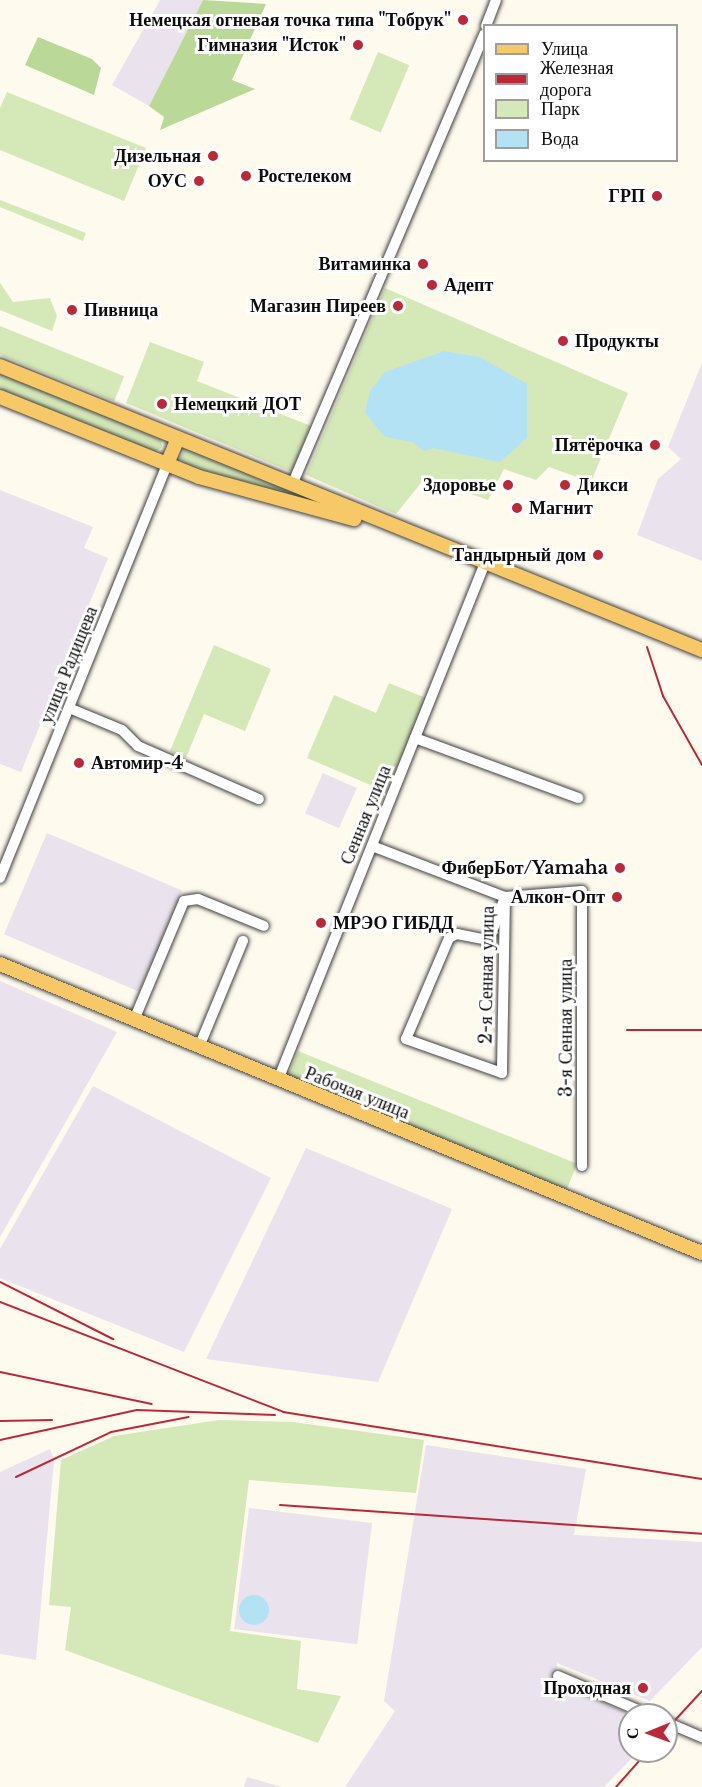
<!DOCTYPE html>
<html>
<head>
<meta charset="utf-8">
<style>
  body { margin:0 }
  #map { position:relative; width:702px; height:1787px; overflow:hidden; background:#fffaee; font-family:"Libre Baskerville",serif }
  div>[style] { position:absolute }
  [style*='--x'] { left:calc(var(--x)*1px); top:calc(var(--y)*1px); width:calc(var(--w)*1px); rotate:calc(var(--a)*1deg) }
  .industrial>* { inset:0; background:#eae2ec; transform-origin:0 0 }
  .green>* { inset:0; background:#d5e8b8; transform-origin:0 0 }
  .forest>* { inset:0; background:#bad998 }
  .water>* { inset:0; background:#b4e2f5 }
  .round { border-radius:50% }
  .roads { filter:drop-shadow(0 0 2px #404040) drop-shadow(0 0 2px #404040) }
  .minor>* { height:10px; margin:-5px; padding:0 5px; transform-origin:5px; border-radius:5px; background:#fff }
  .major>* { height:14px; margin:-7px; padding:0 7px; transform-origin:7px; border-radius:7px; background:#f6c867 }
  .rail>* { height:2px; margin:-1px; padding:0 1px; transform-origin:1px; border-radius:1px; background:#bb283a }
  .dots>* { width:16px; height:16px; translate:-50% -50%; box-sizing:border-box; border:3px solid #fff; border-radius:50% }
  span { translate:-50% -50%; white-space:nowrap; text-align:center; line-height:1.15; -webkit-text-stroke:6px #fff; paint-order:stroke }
  .poi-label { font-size:18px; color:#0d0d0d; font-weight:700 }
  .right { translate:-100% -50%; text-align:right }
  .left { translate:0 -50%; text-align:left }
  .street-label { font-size:18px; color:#0d0d0d }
  .legend { position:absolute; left:483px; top:24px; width:195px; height:138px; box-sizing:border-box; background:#fff; border:2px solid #9e9e9e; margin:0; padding:8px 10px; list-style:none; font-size:18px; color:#0d0d0d }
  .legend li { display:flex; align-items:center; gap:12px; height:30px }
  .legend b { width:30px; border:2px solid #9e9e9e }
  .north { position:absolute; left:618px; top:1703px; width:60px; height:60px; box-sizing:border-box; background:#fff; border:2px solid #9e9e9e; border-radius:50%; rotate:269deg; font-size:16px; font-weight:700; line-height:24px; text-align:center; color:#0d0d0d }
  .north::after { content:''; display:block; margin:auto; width:21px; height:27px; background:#bb283a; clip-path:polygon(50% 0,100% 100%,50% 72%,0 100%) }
</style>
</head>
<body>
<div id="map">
  <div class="industrial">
    <i style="clip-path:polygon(160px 0,203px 0,149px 106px,112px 85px)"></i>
    <i style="clip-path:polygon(702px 363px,702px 561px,637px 535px,658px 479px,681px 459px,668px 447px)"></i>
    <i style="clip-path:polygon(0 490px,93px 527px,84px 548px,108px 558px,21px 772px,0 764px)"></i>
    <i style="left:323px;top:773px;width:37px;height:44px;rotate:24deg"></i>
    <i style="left:47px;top:833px;width:147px;height:110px;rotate:23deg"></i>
    <i style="clip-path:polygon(0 981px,117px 1032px,0 1237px)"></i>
    <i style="clip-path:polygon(93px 1086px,271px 1178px,184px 1352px,0 1278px,0 1249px)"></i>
    <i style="clip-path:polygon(306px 1148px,452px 1209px,378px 1382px,206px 1359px)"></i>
    <i style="clip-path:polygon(426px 1445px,586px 1469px,574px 1535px,702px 1542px,702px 1647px,650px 1701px,557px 1663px,556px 1682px,632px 1715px,630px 1751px,639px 1751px,604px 1787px,345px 1787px,395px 1711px,384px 1701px)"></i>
    <i style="clip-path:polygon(50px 1449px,54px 1460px,36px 1660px,0 1654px,0 1472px)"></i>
    <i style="left:249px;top:1508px;width:124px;height:122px;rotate:7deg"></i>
    <i style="clip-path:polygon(247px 1777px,281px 1787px,244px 1787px)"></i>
  </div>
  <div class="green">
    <i style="left:378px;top:52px;width:34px;height:73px;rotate:23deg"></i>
    <i style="clip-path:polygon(7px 92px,146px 148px,124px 201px,0 150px,0 108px)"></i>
    <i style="clip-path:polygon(0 200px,86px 233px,83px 241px,0 207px)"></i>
    <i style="clip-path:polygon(0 283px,13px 302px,50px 298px,57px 316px,52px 331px,0 310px)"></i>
    <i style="clip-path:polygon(385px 288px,628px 393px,591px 482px,549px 467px,536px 480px,504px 469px,488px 500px,425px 478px,396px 514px,306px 475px)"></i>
    <i style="left:0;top:326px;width:134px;height:27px;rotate:22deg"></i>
    <i style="clip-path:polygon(150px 342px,204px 362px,197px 381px,311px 426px,292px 472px,126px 403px)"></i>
    <i style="clip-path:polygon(0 370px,160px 434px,162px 447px,152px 454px,0 392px)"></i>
    <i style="clip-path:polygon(186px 448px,337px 508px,184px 465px,180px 458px)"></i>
    <i style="clip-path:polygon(214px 645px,271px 669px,245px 731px,204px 714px,186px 758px,170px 751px)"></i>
    <i style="clip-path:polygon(389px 683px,426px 698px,387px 792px,307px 758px,334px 695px,376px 713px)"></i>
    <i style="left:298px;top:1051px;width:301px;height:28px;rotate:22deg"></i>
    <i style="clip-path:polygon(219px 1420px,293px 1422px,424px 1440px,416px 1493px,249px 1480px,230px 1631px,301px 1641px,297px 1689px,341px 1696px,318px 1743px,65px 1650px,71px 1607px,49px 1605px,61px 1460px,114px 1436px)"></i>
  </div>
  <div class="forest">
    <i style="clip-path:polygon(203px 0,266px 4px,232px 80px,255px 89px,160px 130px,164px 117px,149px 106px)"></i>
    <i style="clip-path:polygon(38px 37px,92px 59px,101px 68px,94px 95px,25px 65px)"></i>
  </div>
  <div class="water">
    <i style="clip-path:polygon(444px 351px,480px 357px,527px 384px,527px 438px,500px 462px,433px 448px,424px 451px,413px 442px,385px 437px,365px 413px,370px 391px,385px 372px)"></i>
    <i class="round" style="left:239px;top:1595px;width:30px;height:30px"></i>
  </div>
  <div class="roads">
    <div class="minor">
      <i style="--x:486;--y:26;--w:28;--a:-69"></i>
      <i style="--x:292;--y:485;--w:490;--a:-66.9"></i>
      <i style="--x:69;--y:708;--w:57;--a:22.5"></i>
      <i style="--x:122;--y:730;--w:23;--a:45"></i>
      <i style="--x:138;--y:746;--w:132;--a:23.7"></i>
      <i style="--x:415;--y:738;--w:174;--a:20.2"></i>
      <i style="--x:372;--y:846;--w:142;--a:21"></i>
      <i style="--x:505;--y:897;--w:77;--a:-4.5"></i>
      <i style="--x:582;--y:891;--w:275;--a:90"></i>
      <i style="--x:0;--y:878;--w:446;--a:-68"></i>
      <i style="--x:505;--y:897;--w:176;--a:91"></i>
      <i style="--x:502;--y:1073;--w:102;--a:-160.5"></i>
      <i style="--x:406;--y:1039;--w:110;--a:-66.9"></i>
      <i style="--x:449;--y:938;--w:9;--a:-27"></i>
      <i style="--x:457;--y:934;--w:33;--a:11"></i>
      <i style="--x:489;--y:940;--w:46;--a:-69.6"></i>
      <i style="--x:134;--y:1020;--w:129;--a:-67.2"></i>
      <i style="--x:184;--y:901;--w:14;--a:-8"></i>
      <i style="--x:198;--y:899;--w:71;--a:22.2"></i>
      <i style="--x:199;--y:1047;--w:115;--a:-67.5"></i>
      <i style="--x:278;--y:1080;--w:557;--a:-68.18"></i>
      <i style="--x:558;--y:1676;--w:100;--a:23"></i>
      <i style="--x:666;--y:1722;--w:39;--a:23"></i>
    </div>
    <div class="major">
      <i style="--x:0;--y:366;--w:757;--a:22.03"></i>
      <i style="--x:0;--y:397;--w:214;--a:21.9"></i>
      <i style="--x:199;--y:477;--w:161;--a:15.2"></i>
      <i style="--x:167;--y:464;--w:28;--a:-67"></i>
      <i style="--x:0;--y:964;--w:759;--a:22.38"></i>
    </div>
  </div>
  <div class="rail">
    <i style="--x:647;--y:647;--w:52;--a:71.9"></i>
    <i style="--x:663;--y:696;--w:79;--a:60.5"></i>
    <i style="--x:627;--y:1030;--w:75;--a:0"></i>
    <i style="--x:0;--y:1282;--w:127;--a:26.8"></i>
    <i style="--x:0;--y:1302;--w:304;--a:21.2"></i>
    <i style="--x:283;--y:1412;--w:424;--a:9.1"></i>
    <i style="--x:0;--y:1372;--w:155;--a:11.9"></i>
    <i style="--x:0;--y:1421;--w:52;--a:-1.1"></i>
    <i style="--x:0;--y:1440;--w:140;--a:-12.4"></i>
    <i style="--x:137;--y:1410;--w:138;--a:2.1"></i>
    <i style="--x:16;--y:1477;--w:105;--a:-25.3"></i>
    <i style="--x:111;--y:1432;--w:79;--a:-10.9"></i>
    <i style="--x:280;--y:1505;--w:423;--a:3.9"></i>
    <i style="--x:666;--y:1730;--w:53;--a:-47.3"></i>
    <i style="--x:616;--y:1787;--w:48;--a:-48.4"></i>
  </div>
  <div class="dots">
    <i style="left:463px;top:20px;background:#bb283a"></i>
    <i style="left:358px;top:45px;background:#bb283a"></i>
    <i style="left:213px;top:156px;background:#bb283a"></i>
    <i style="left:246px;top:176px;background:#bb283a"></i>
    <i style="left:199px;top:181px;background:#bb283a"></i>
    <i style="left:657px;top:196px;background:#bb283a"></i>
    <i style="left:423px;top:264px;background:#bb283a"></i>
    <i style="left:432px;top:285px;background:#bb283a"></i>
    <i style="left:398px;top:306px;background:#bb283a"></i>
    <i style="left:72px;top:310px;background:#bb283a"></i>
    <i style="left:563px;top:341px;background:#bb283a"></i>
    <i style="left:162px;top:404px;background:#bb283a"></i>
    <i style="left:655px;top:445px;background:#bb283a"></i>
    <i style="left:508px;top:485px;background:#bb283a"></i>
    <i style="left:565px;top:485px;background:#bb283a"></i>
    <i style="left:517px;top:508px;background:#bb283a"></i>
    <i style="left:598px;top:555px;background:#bb283a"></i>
    <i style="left:79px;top:763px;background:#bb283a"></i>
    <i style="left:620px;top:868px;background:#bb283a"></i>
    <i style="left:617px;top:897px;background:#bb283a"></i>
    <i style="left:321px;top:923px;background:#bb283a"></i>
    <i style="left:643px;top:1688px;background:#bb283a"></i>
  </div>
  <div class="poi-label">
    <span class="right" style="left:451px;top:20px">Немецкая огневая точка типа "Тобрук"</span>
    <span class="right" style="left:346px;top:45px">Гимназия "Исток"</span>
    <span class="right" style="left:201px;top:156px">Дизельная</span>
    <span class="left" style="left:258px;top:176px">Ростелеком</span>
    <span class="right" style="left:187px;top:181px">ОУС</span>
    <span class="right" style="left:645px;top:196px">ГРП</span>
    <span class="right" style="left:411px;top:264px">Витаминка</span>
    <span class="left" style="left:444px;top:285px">Адепт</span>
    <span class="right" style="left:386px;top:306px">Магазин Пиреев</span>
    <span class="left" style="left:84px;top:310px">Пивница</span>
    <span class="left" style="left:575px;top:341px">Продукты</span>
    <span class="left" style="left:174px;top:404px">Немецкий ДОТ</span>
    <span class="right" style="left:643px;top:445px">Пятёрочка</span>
    <span class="right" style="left:496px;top:485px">Здоровье</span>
    <span class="left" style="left:577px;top:485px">Дикси</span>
    <span class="left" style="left:529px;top:508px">Магнит</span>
    <span class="right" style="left:586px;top:555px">Тандырный дом</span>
    <span class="left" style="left:91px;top:763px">Автомир-4</span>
    <span class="right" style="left:608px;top:868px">ФиберБот/Yamaha</span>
    <span class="right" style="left:605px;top:897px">Алкон-Опт</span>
    <span class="left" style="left:333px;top:923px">МРЭО ГИБДД</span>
    <span class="right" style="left:631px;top:1688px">Проходная</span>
  </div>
  <div class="street-label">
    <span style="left:69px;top:665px;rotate:-68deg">улица Радищева</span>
    <span style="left:366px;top:815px;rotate:-68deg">Сенная улица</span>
    <span style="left:487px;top:975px;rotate:-89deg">2-я Сенная улица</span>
    <span style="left:566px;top:1028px;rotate:-90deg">3-я Сенная улица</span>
    <span style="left:357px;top:1093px;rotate:22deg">Рабочая улица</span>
  </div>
  <ul class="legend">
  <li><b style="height:8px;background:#f6c867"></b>Улица</li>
  <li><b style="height:8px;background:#bb283a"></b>Железная дорога</li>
  <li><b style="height:16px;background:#d5e8b8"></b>Парк</li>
  <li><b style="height:16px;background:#b4e2f5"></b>Вода</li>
  </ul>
  <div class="north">С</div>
</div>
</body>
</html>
